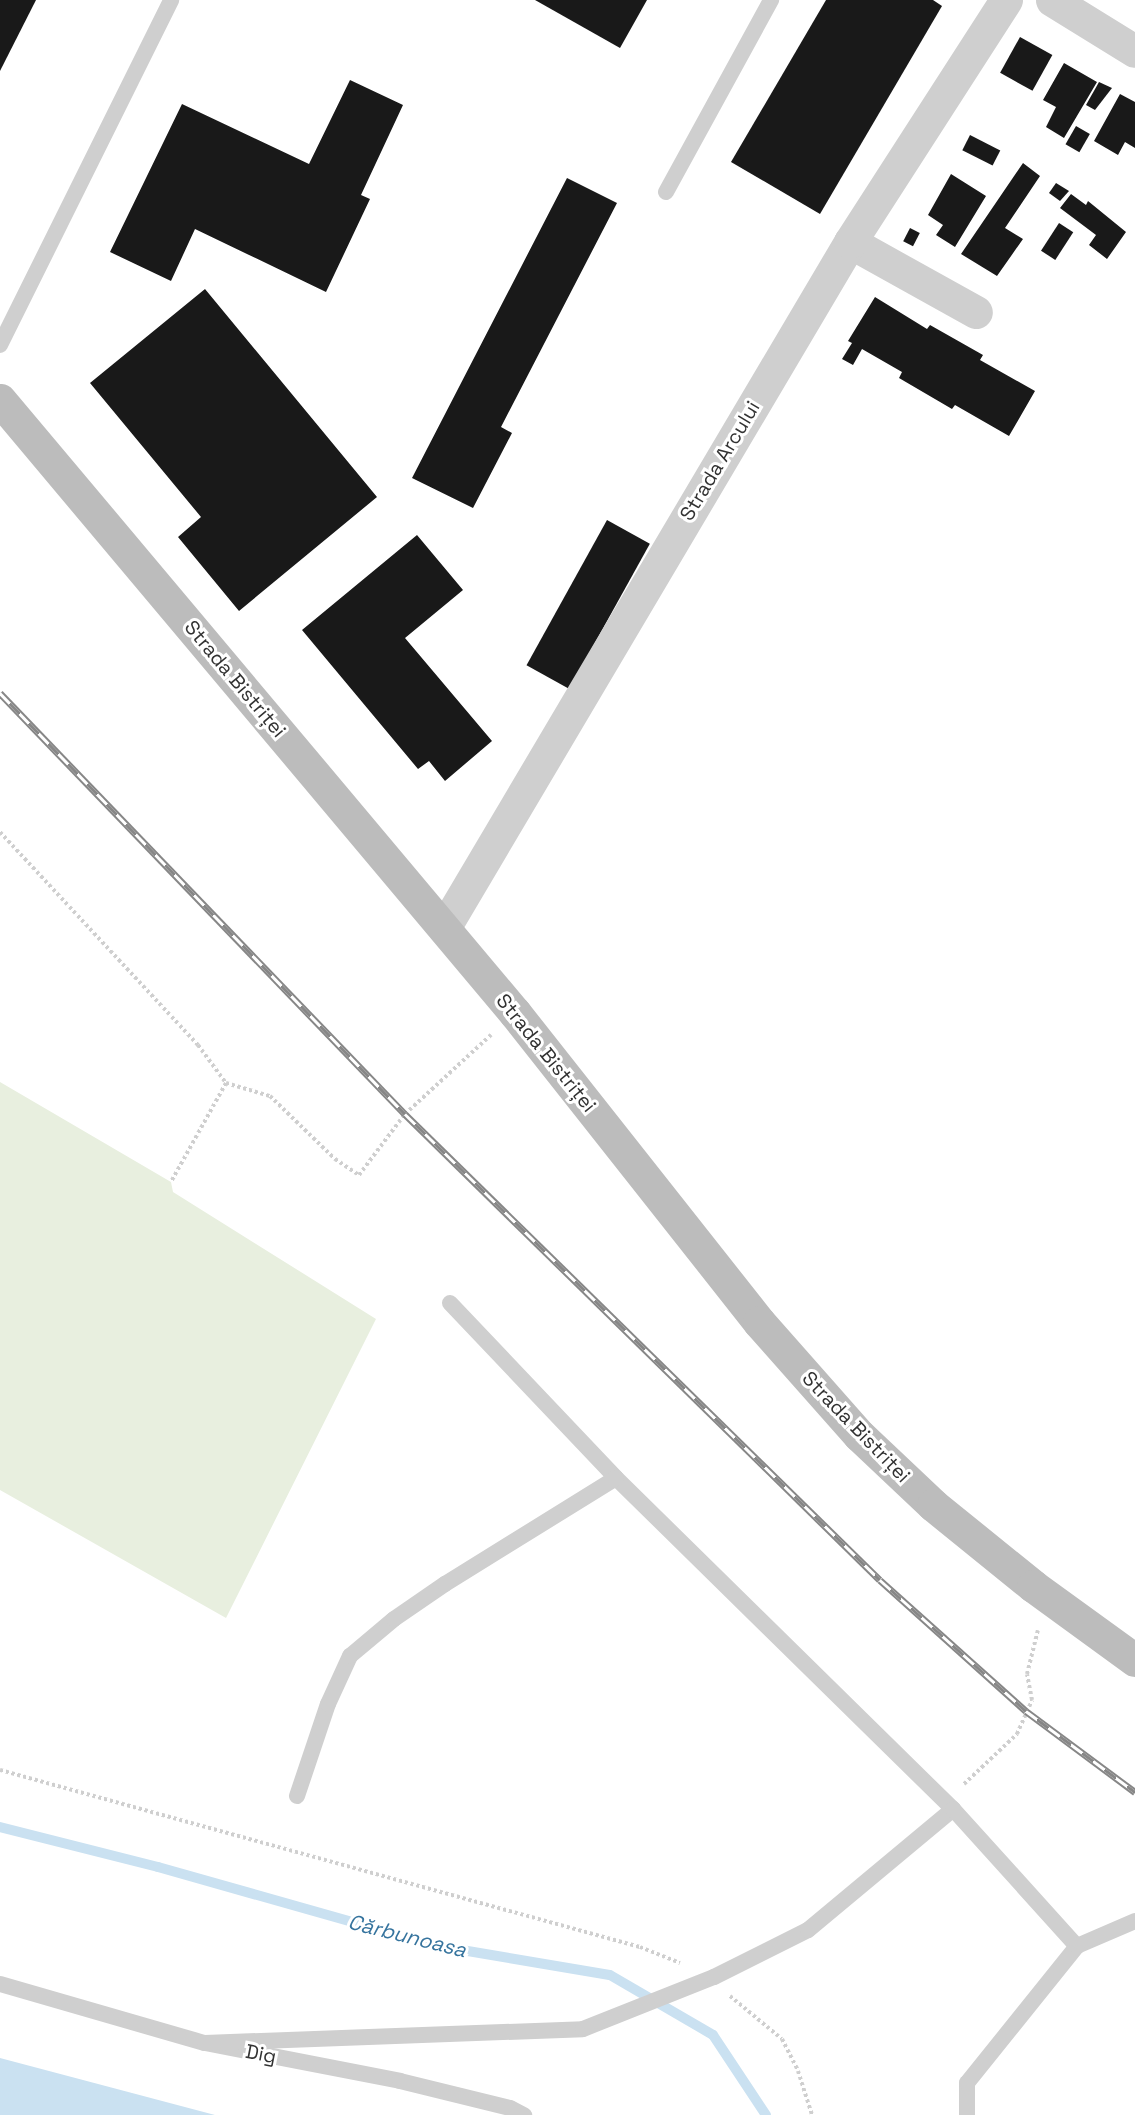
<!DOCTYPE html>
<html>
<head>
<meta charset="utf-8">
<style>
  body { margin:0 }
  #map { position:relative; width:1135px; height:2115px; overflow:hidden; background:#fff; font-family:"Space Grotesk",sans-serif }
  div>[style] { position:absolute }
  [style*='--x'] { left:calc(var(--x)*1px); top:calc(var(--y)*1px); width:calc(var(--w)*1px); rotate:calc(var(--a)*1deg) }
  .green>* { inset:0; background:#e8efdf }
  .water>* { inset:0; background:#cae1f1 }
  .stream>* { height:10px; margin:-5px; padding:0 5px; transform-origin:5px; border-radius:5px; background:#cae1f1 }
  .building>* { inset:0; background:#191919; transform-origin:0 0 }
  .path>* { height:4px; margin-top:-2px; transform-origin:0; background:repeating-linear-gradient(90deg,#cfcfcf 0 3px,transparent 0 6px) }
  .lane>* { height:16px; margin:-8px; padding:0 8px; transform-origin:8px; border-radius:8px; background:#cfcfcf }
  .street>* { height:33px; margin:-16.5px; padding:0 16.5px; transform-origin:16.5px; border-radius:16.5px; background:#cfcfcf }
  .secondary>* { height:33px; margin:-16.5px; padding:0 16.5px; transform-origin:16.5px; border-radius:16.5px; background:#bcbcbc }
  .rail>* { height:7px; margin-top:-3.5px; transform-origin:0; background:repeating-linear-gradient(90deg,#fff 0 14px,#878787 0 28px); box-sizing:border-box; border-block:2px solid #878787 }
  span { translate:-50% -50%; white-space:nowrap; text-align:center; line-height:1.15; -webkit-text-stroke:6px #fff; paint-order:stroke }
  .street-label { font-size:20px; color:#323232 }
  .water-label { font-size:21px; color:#36749e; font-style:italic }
</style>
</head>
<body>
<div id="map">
  <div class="green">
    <i style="clip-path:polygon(0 1082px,171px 1182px,173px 1192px,376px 1319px,226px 1618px,0 1490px)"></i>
  </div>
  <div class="water">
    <i style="clip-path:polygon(0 2058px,215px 2115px,0 2115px)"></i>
  </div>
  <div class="stream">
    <i style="--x:0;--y:1827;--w:163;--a:14.2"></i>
    <i style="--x:158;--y:1867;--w:291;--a:15.8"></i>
    <i style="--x:438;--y:1946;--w:174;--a:9.6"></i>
    <i style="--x:610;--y:1975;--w:119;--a:30.2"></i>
    <i style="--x:713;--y:2035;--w:96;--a:56.5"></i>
  </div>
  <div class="building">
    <i style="clip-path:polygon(0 0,36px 0,0 71px)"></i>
    <i style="clip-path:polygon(535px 0,647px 0,620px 48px)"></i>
    <i style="clip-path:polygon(826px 0,933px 0,942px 6px,820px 214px,731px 162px)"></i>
    <i style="left:1020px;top:37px;width:37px;height:41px;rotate:29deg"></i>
    <i style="clip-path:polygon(1064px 63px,1097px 82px,1064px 138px,1046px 127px,1056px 107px,1043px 100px)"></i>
    <i style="clip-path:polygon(350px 80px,403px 105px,361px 195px,370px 199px,326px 292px,195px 229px,171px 281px,110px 252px,182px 104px,309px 164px)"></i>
    <i style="clip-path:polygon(1099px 82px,1112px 88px,1095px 110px,1086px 105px)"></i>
    <i style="clip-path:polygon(1120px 94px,1135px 102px,1135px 148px,1125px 142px,1118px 155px,1094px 141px)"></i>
    <i style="left:1076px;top:126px;width:16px;height:21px;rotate:30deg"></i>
    <i style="left:970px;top:135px;width:34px;height:17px;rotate:27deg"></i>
    <i style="clip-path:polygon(1023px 163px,1040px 176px,1005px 228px,1023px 239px,997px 276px,961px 254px)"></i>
    <i style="clip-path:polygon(951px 174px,986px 196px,955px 247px,936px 235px,943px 225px,928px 215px)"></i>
    <i style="clip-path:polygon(567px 178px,617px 203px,501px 427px,512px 433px,473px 508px,412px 478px)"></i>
    <i style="clip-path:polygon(1056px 183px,1069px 191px,1060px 201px,1049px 193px)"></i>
    <i style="clip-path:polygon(1071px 194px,1086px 205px,1088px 201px,1126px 232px,1107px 259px,1089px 245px,1096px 235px,1060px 208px)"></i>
    <i style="left:1059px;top:223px;width:17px;height:33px;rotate:33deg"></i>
    <i style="left:910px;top:228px;width:11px;height:15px;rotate:27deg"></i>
    <i style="clip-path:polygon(205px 289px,377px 497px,239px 611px,178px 537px,201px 517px,90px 383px)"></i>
    <i style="clip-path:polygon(875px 297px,927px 329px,930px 325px,983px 355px,980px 360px,1035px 391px,1009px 436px,955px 405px,952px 409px,899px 378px,902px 372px,862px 349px,853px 365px,842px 359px,852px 343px,848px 341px)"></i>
    <i style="left:607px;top:520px;width:49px;height:166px;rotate:29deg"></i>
    <i style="clip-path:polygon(417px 535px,463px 590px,405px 638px,492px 741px,445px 781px,429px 761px,418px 769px,302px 630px)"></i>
  </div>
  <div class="path">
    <i style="--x:0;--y:832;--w:291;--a:47.1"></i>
    <i style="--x:198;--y:1045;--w:47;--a:53.6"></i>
    <i style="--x:226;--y:1083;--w:113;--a:119.1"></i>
    <i style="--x:226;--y:1083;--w:46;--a:16.5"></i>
    <i style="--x:270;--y:1096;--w:91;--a:44.1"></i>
    <i style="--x:335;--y:1159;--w:29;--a:34"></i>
    <i style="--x:359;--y:1175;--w:76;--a:-53"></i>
    <i style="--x:405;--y:1114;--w:117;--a:-42.6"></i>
    <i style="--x:0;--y:1770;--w:664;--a:15.46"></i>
    <i style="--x:640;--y:1947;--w:43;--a:21.8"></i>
    <i style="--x:964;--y:1784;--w:73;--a:-43.3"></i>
    <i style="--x:1017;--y:1734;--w:37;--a:-66"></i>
    <i style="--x:1032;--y:1700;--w:26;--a:-101"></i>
    <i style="--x:1027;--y:1674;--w:45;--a:-76"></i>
    <i style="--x:730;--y:1996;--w:67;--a:39.6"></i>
    <i style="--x:782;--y:2039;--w:36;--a:63"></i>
    <i style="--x:798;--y:2071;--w:46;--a:72.3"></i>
  </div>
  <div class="lane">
    <i style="--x:666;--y:192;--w:219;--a:-61.3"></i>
    <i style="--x:0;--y:345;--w:385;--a:-63.6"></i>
    <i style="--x:450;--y:1303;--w:241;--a:46.5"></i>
    <i style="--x:616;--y:1478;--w:472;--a:44.5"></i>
    <i style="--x:297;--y:1796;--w:97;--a:-71.4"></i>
    <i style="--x:328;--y:1704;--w:53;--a:-65.4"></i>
    <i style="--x:350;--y:1656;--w:57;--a:-40.1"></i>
    <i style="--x:394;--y:1619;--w:62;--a:-34.5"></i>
    <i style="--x:445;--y:1584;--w:201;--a:-31.8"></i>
    <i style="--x:0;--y:1984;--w:213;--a:16.1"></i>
    <i style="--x:205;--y:2043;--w:199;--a:11"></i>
    <i style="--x:400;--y:2081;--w:113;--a:13.8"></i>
    <i style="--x:510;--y:2108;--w:16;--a:27"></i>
    <i style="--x:205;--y:2043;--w:378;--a:-2.1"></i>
    <i style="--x:583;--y:2029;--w:141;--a:-21.7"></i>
    <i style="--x:714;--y:1977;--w:105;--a:-26.6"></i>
    <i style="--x:808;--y:1930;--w:189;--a:-39.8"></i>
    <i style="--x:953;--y:1809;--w:185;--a:47.9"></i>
    <i style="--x:967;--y:2115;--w:32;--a:-90"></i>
    <i style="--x:967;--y:2083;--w:176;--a:-51.2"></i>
    <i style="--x:1077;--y:1946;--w:63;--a:-23.3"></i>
  </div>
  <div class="street">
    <i style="--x:1052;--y:0;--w:97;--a:31.6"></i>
    <i style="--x:850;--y:242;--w:144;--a:29.1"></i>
    <i style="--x:444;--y:928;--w:797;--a:-59.38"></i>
    <i style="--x:850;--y:242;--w:288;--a:-57.2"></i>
  </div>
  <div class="secondary">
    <i style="--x:0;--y:400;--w:801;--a:49.97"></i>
    <i style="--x:515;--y:1013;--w:394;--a:51.7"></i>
    <i style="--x:759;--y:1322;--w:151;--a:48.5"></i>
    <i style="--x:859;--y:1435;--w:102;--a:43.4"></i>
    <i style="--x:933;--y:1505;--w:129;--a:39"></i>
    <i style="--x:1033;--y:1586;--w:126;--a:36"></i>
  </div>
  <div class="rail">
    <i style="--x:0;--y:693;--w:584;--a:46.11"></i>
    <i style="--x:405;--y:1114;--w:665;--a:44.45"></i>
    <i style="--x:880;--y:1580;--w:196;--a:41.9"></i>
    <i style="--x:1026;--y:1711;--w:136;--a:36.6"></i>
  </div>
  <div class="street-label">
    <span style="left:720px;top:461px;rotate:-59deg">Strada Arcului</span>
    <span style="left:235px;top:679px;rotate:50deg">Strada Bistriței</span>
    <span style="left:546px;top:1053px;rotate:51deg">Strada Bistriței</span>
    <span style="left:856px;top:1427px;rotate:46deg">Strada Bistriței</span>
    <span style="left:261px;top:2054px;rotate:11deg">Dig</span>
  </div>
  <div class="water-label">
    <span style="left:407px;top:1936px;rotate:14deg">Cărbunoasa</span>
  </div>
</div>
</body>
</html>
